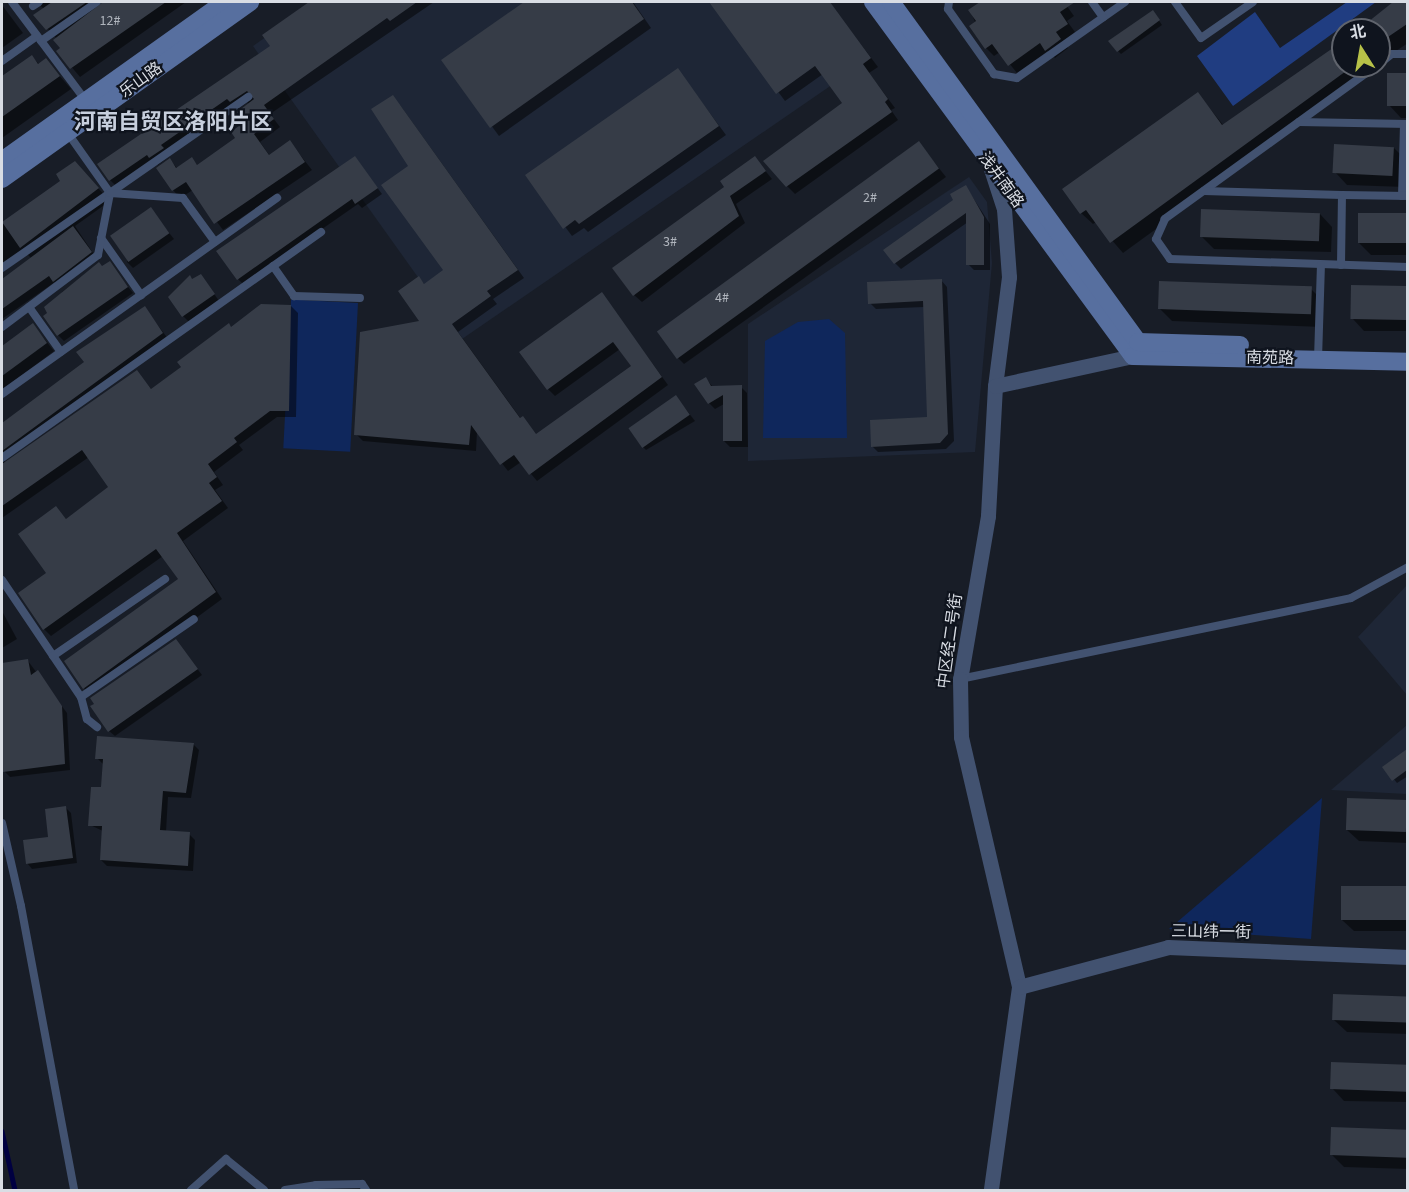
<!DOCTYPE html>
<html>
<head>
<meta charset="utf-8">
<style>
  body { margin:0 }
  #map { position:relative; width:1409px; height:1192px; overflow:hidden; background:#181d27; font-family:"Source Sans 3","Noto Sans SC",sans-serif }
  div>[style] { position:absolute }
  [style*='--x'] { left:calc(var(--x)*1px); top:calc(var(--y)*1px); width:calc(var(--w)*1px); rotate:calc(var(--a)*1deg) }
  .built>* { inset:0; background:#1e2636 }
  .green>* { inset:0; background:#0f275c; transform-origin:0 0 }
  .forest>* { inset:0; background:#203d81 }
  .shadow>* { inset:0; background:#0007 }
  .stream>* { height:4.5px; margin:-2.25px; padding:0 2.25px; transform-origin:2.25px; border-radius:2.25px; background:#000041 }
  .building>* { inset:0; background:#363c47; transform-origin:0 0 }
  .lane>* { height:8px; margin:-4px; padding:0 4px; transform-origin:4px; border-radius:4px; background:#425270 }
  .street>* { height:15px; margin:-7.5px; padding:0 7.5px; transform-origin:7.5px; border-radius:7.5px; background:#425270 }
  .secondary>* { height:18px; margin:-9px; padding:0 9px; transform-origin:9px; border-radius:9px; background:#576f9f }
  span { translate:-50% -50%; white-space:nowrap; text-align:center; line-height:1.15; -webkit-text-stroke:4.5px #0f141e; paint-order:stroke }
  .number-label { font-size:14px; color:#b0b5bd }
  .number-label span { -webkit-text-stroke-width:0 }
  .street-label { font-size:16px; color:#d9dde4 }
  .district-label { font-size:22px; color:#c7cfdd; font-weight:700 }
  .frame { position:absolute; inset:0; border:3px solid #d9dde4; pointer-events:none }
  .north { position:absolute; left:1331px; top:18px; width:60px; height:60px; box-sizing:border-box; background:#0f141e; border:2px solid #60646d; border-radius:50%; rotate:349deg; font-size:16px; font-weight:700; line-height:24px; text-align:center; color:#d9dde4 }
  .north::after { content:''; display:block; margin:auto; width:21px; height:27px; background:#b7c148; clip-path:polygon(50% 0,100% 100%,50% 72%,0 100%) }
</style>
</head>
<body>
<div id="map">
  <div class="built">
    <i style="clip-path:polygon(316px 2px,828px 2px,871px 58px,462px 339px,253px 46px)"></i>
    <i style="clip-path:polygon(969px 177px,987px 202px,992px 263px,975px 452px,748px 461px,748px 324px)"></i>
    <i style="clip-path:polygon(1407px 585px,1407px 695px,1358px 637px)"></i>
    <i style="clip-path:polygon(1407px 725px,1407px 794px,1331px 790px)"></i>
  </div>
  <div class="green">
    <i style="left:358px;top:303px;width:149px;height:67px;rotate:93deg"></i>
    <i style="clip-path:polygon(829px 319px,845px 333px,847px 438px,763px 438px,765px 341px,798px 322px)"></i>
    <i style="clip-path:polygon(1322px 798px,1311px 939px,1169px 929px)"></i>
  </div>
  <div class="forest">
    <i style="clip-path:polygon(1347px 2px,1376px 2px,1233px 106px,1197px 56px,1255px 12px,1280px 48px)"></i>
  </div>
  <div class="shadow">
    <i style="clip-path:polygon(36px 2px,186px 2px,80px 77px,58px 51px,62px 49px,57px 39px,48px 29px,43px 8px)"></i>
    <i style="clip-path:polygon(312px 2px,434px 2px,270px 114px,280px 127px,260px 142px,270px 156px,290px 142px,312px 170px,223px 230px,193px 190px,180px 198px,173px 190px,170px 160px,178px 169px,192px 159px,198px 166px,237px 138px,246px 122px,248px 102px,238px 109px,235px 106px,168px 153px,170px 156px,158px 165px,155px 162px,118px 188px,110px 180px,99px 164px,272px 47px,264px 36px)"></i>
    <i style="clip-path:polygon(526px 2px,633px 2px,651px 28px,499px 136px,443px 60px)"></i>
    <i style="clip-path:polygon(711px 2px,829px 2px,878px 67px,869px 73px,895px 108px,891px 110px,898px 120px,795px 194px,787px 186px,844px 104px,823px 74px,785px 101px)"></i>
    <i style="clip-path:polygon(982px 2px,1064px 2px,1074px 16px,1067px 21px,1075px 32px,1063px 41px,1068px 48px,1055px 58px,1048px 51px,1017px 73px,1000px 52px,994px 56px,986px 48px,970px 10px)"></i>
    <i style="clip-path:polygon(1394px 2px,1408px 2px,1408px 43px,1384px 59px,1386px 62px,1123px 253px,1096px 222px,1093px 224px,1081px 213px,1198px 94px,1224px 126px,1343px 42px,1343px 66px,1379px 66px,1379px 30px,1361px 30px)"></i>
    <i style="clip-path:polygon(2px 5px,23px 33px,2px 48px)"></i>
    <i style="clip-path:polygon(1156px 16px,1162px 25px,1121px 54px,1118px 51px)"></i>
    <i style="clip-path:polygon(32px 57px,40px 65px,46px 60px,71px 89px,2px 138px,2px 78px)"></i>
    <i style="clip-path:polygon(678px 70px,726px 135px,588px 232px,584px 228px,572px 236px,527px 176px)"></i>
    <i style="clip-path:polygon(1389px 75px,1408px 75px,1408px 118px,1401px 118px,1389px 105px)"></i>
    <i style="clip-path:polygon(400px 105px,524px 278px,493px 299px,497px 304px,458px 332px,521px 419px,537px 436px,633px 366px,620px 349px,555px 396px,548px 389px,602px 294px,668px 385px,537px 481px,521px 462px,508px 471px,477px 432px,476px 451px,363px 441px,356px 434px,421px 323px,419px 278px,425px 285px,445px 270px,411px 166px)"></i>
    <i style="clip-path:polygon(919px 143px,946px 177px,684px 364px,676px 356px)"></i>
    <i style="clip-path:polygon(1394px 148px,1406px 160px,1405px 187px,1347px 185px,1335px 172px)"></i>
    <i style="clip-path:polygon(355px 158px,382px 194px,362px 208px,358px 204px,243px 284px,238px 279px)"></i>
    <i style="clip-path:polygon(755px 158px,772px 179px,736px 204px,745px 223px,642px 302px,634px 295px)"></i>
    <i style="clip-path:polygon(87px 176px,110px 201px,75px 226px,97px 259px,60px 286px,55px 282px,2px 319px,2px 280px,31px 258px,27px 254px,2px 272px,2px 224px,62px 181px)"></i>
    <i style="clip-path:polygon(966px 187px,990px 224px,990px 270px,974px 270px,968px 264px,968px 222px,901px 269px,895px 263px)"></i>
    <i style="clip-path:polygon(150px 209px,174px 239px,133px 268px,127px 262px)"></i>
    <i style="clip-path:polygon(1320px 214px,1332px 227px,1331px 252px,1214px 249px,1201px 236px)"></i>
    <i style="clip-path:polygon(1359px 214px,1408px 215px,1408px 255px,1371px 255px,1359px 243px)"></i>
    <i style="clip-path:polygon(109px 263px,133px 293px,64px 341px,58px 335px,62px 292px,99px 264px,103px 267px)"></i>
    <i style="clip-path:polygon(941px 280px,947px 287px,954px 441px,946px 449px,878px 452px,872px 446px,929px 418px,924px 307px,876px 309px,870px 303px)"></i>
    <i style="clip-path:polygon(206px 282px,219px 301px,189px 322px,183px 316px)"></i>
    <i style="clip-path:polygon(1352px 286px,1408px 287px,1408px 331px,1364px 331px,1352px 318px)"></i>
    <i style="clip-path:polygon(1311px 289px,1323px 301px,1322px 327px,1172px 321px,1159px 308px)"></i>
    <i style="clip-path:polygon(291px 306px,298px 313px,296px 417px,277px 417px,239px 445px,243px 450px,214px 472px,223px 485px,215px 490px,228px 508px,183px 541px,222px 599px,91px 695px,84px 688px,180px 579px,163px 556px,51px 636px,44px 629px,56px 508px,67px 520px,110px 487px,89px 457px,2px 518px,2px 424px,86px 363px,144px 307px,169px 340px,5px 460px,5px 465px,137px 372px,152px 390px,232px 328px)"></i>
    <i style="clip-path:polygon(33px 325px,54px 351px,2px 390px,2px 348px)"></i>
    <i style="clip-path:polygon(706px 379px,713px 387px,741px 387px,747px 393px,748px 447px,730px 447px,724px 441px,724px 404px,715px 409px,709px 403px)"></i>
    <i style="clip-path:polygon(681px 403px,695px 421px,646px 450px,640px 444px)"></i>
    <i style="clip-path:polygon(2px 611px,17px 639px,2px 648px)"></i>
    <i style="clip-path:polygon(176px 641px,202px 675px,115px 736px,109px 731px)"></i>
    <i style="clip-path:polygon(28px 661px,67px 713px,70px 770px,10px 777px,4px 771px,2px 750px,2px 665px)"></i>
    <i style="clip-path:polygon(193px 744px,199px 750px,191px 798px,168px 797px,166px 832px,189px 834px,195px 840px,193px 871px,107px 866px,101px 860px,103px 831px,90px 825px,102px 789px,103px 764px,97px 758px)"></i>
    <i style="clip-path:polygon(1408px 751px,1408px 776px,1397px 783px,1384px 767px)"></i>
    <i style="clip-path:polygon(1348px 799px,1408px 801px,1408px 843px,1359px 841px,1347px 830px)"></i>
    <i style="clip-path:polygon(66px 808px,71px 813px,77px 863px,32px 869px,27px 863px,50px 838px)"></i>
    <i style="clip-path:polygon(1343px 888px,1408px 888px,1408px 931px,1354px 931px,1342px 920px)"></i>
    <i style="clip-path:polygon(1335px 995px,1408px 997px,1408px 1034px,1347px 1032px,1334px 1020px)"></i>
    <i style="clip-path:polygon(1332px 1064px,1408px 1066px,1408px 1102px,1344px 1101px,1332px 1088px)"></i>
    <i style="clip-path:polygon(1333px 1128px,1408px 1131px,1408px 1169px,1344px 1167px,1332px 1155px)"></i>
  </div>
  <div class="stream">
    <i style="--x:2;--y:1131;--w:60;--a:77.6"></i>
  </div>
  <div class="building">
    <i style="clip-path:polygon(52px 2px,87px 2px,46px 30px,33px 15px)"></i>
    <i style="clip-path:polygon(103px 2px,166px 2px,70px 69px,56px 51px,60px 48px,53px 40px)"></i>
    <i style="clip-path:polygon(309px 2px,417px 2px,390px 21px,387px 18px,264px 105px,274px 119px,254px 134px,269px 155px,290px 140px,305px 162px,214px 224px,186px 182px,172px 191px,156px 168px,170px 158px,176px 168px,192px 157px,197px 165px,235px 138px,231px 132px,244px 122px,237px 112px,254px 99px,247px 91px,230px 102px,227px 99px,161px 145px,164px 148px,149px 158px,147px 155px,109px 181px,97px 164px,270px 46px,262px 35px)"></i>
    <i style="clip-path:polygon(524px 2px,632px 2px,644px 19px,490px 128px,441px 60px)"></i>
    <i style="clip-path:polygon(709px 2px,830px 2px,871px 58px,863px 64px,888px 99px,885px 102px,892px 112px,786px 187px,763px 161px,842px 103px,815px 66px,776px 94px)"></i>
    <i style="clip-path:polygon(980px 2px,1075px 2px,1060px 12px,1068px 24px,1056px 32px,1061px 39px,1045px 51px,1040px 43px,1008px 66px,992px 44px,985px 49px,969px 26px,976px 21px,968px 10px)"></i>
    <i style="clip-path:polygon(1393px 2px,1407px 2px,1407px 24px,1385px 39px,1379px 30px,1358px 30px)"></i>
    <i style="clip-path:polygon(1153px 10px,1160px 20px,1117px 52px,1108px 41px)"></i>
    <i style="clip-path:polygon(1343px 41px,1343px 66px,1353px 66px,1110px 243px,1086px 210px,1080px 214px,1062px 189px,1198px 92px,1222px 125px)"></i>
    <i style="clip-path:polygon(32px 55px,38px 64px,46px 58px,60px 76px,2px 117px,2px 76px)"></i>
    <i style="clip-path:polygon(678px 68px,719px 126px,579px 224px,575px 220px,563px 229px,525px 175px)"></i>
    <i style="left:1387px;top:73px;width:20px;height:33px"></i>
    <i style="clip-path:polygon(393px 95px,518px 270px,487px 291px,491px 296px,452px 324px,520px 418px,523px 416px,536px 434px,631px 366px,613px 342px,547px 390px,519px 352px,602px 292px,662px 377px,529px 475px,514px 455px,500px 465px,471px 425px,469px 445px,354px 435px,360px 332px,419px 321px,398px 291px,419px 276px,424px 284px,443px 270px,381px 185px,408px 166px,371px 109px)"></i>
    <i style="left:919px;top:141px;width:34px;height:324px;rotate:54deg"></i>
    <i style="left:1334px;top:144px;width:60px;height:29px;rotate:3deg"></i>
    <i style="clip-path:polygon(355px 156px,378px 188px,355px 204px,352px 199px,237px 280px,216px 251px)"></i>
    <i style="clip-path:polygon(755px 156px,766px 171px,730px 196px,739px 216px,633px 296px,612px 268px,724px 187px,720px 181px)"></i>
    <i style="clip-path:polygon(75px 161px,99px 188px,20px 248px,2px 222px,60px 181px,56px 174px)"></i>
    <i style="clip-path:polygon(966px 185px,984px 217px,984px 265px,966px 265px,966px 213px,894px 264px,883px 250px,953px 200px,950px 194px)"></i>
    <i style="left:151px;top:207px;width:32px;height:50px;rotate:55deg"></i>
    <i style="left:1201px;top:209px;width:119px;height:28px;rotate:2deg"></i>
    <i style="left:1358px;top:213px;width:49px;height:30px"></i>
    <i style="clip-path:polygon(73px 226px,92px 252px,53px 282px,49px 276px,2px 309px,2px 279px)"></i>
    <i style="clip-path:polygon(110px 261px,128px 287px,57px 336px,43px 316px,47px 313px,44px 307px,99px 262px,102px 266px)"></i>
    <i style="clip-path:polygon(201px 274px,215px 294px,182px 317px,168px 297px,190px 275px,192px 279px)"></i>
    <i style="clip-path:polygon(942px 279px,948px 434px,940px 443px,871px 447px,870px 420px,927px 417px,923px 301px,868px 304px,867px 282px)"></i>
    <i style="left:1159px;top:281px;width:153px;height:28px;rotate:2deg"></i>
    <i style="left:1351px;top:285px;width:56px;height:34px;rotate:1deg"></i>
    <i style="clip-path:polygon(261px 304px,291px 305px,289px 411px,270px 411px,234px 438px,237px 442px,208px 464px,217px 477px,209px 483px,222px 501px,177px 533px,216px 592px,83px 689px,64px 661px,178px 579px,156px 549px,43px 630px,18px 593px,46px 573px,18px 534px,56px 506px,66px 519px,108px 487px,82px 450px,2px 506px,2px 464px,137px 370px,151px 389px,181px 367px,177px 362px,229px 323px,231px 327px)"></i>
    <i style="clip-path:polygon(145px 306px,163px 333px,2px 451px,2px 423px,84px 362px,76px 352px)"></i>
    <i style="clip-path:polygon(33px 323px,47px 343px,2px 376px,2px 346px)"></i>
    <i style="clip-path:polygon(706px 377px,711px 386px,742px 385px,742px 441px,723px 441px,723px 395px,708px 404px,694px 384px)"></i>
    <i style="left:676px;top:395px;width:24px;height:58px;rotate:55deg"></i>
    <i style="clip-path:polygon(176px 639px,198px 669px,108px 732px,90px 706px,94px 704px,90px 698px)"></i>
    <i style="clip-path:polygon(28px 659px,31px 675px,38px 670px,62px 706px,65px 764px,3px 772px,2px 663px)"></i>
    <i style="clip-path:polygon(97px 736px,194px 743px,186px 793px,163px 791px,160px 830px,190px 832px,188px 866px,100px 860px,102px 826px,88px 826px,91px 787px,101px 787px,103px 759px,95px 759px)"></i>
    <i style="clip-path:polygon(1407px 749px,1407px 770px,1392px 781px,1382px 767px)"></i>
    <i style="left:1347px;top:798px;width:60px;height:32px;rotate:2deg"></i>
    <i style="clip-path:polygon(66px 806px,73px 858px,26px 864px,23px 840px,48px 837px,45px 809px)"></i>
    <i style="left:1341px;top:886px;width:66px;height:34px"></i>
    <i style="left:1333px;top:994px;width:74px;height:26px;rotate:2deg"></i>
    <i style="left:1331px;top:1062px;width:76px;height:27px;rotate:2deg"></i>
    <i style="left:1331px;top:1127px;width:76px;height:28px;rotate:2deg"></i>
  </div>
  <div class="lane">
    <i style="--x:12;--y:2;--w:124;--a:53.2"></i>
    <i style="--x:949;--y:2;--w:7;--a:98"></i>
    <i style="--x:948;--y:9;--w:80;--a:54.7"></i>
    <i style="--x:994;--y:74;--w:23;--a:10"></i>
    <i style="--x:1017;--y:78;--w:132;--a:-35.1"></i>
    <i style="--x:1092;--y:2;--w:19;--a:54"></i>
    <i style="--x:1175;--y:2;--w:44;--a:54.2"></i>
    <i style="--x:1201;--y:38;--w:63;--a:-34.7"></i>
    <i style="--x:33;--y:6;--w:7;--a:-34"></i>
    <i style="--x:41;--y:41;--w:68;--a:-34.9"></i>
    <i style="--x:2;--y:61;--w:43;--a:-35.5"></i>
    <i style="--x:1379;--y:64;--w:16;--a:-38"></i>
    <i style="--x:1392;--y:54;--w:16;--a:0"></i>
    <i style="--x:1376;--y:66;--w:261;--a:144.1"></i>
    <i style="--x:1165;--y:219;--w:22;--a:114"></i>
    <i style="--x:1156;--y:239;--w:24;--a:55"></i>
    <i style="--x:1170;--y:259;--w:238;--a:1.9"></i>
    <i style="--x:1299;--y:122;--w:109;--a:1.1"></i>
    <i style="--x:67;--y:132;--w:75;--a:54.8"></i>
    <i style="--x:1204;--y:191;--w:138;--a:1.7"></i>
    <i style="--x:1402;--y:196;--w:72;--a:-88.4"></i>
    <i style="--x:101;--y:238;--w:70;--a:54.9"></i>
    <i style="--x:1341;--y:265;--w:70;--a:-89.2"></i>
    <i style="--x:1342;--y:195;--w:66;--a:0.9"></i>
    <i style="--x:273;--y:266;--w:37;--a:55"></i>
    <i style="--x:294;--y:296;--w:66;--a:1.7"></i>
    <i style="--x:2;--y:268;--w:300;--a:-34.8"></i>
    <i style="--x:29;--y:307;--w:55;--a:54.6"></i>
    <i style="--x:2;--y:327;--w:120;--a:-36.9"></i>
    <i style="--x:98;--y:255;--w:63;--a:-79"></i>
    <i style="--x:110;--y:193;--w:73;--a:3.9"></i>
    <i style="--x:183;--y:198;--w:54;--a:54"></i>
    <i style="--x:1318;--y:359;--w:94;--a:-88.2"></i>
    <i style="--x:2;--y:394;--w:338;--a:-35.5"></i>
    <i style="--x:2;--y:458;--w:391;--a:-35.3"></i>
    <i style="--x:2;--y:580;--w:141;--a:56"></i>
    <i style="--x:81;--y:697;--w:23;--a:75"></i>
    <i style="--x:87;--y:719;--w:13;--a:39"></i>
    <i style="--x:53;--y:656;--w:136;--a:-34.5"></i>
    <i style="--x:960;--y:679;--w:399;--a:-11.7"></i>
    <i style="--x:1351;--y:598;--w:65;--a:-28.5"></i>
    <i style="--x:81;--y:697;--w:137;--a:-34.6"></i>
    <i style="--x:2;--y:823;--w:85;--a:77.1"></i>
    <i style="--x:21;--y:906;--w:289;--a:79.4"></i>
    <i style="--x:191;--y:1190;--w:47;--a:-41.5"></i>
    <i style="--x:226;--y:1159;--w:49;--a:39.2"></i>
    <i style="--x:285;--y:1190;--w:31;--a:-9"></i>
    <i style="--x:316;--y:1185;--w:46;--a:-1.2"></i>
    <i style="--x:362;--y:1184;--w:7;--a:56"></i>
  </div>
  <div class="street">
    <i style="--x:990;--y:166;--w:45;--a:72"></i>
    <i style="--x:1004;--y:209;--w:68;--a:85.8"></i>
    <i style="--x:1009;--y:277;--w:110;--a:97.3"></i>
    <i style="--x:995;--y:386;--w:130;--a:93.1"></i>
    <i style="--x:988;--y:516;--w:165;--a:99.7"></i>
    <i style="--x:960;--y:679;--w:58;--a:89"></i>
    <i style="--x:961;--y:737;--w:257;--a:76.9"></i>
    <i style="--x:1019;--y:987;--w:205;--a:97.9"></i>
    <i style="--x:995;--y:386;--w:141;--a:-12.3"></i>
    <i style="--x:1133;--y:356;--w:9;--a:-72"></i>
    <i style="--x:1019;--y:987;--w:154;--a:-15"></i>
    <i style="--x:1168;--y:947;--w:240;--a:2.4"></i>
  </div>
  <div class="secondary">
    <i style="--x:873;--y:2;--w:439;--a:53.7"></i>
    <i style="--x:1133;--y:356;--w:275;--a:1.2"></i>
    <i style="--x:891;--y:2;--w:420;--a:54"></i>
    <i style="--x:1138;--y:342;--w:102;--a:1.7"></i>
    <i style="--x:2;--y:161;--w:274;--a:-35.5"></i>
    <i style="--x:2;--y:179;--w:305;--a:-35.5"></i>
  </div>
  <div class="number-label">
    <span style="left:110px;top:21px">12#</span>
    <span style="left:870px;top:198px">2#</span>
    <span style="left:670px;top:242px">3#</span>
    <span style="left:722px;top:298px">4#</span>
  </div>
  <div class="street-label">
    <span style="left:141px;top:80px;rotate:-36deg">乐山路</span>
    <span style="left:1001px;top:180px;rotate:54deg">浅井南路</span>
    <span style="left:1270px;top:358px;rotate:1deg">南苑路</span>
    <span style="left:950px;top:641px;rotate:-82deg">中区经二号街</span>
    <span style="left:1211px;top:932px;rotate:1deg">三山纬一街</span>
  </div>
  <div class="district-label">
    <span style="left:173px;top:123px">河南自贸区洛阳片区</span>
  </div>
  <div class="frame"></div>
  <div class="north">北</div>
</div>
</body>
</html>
